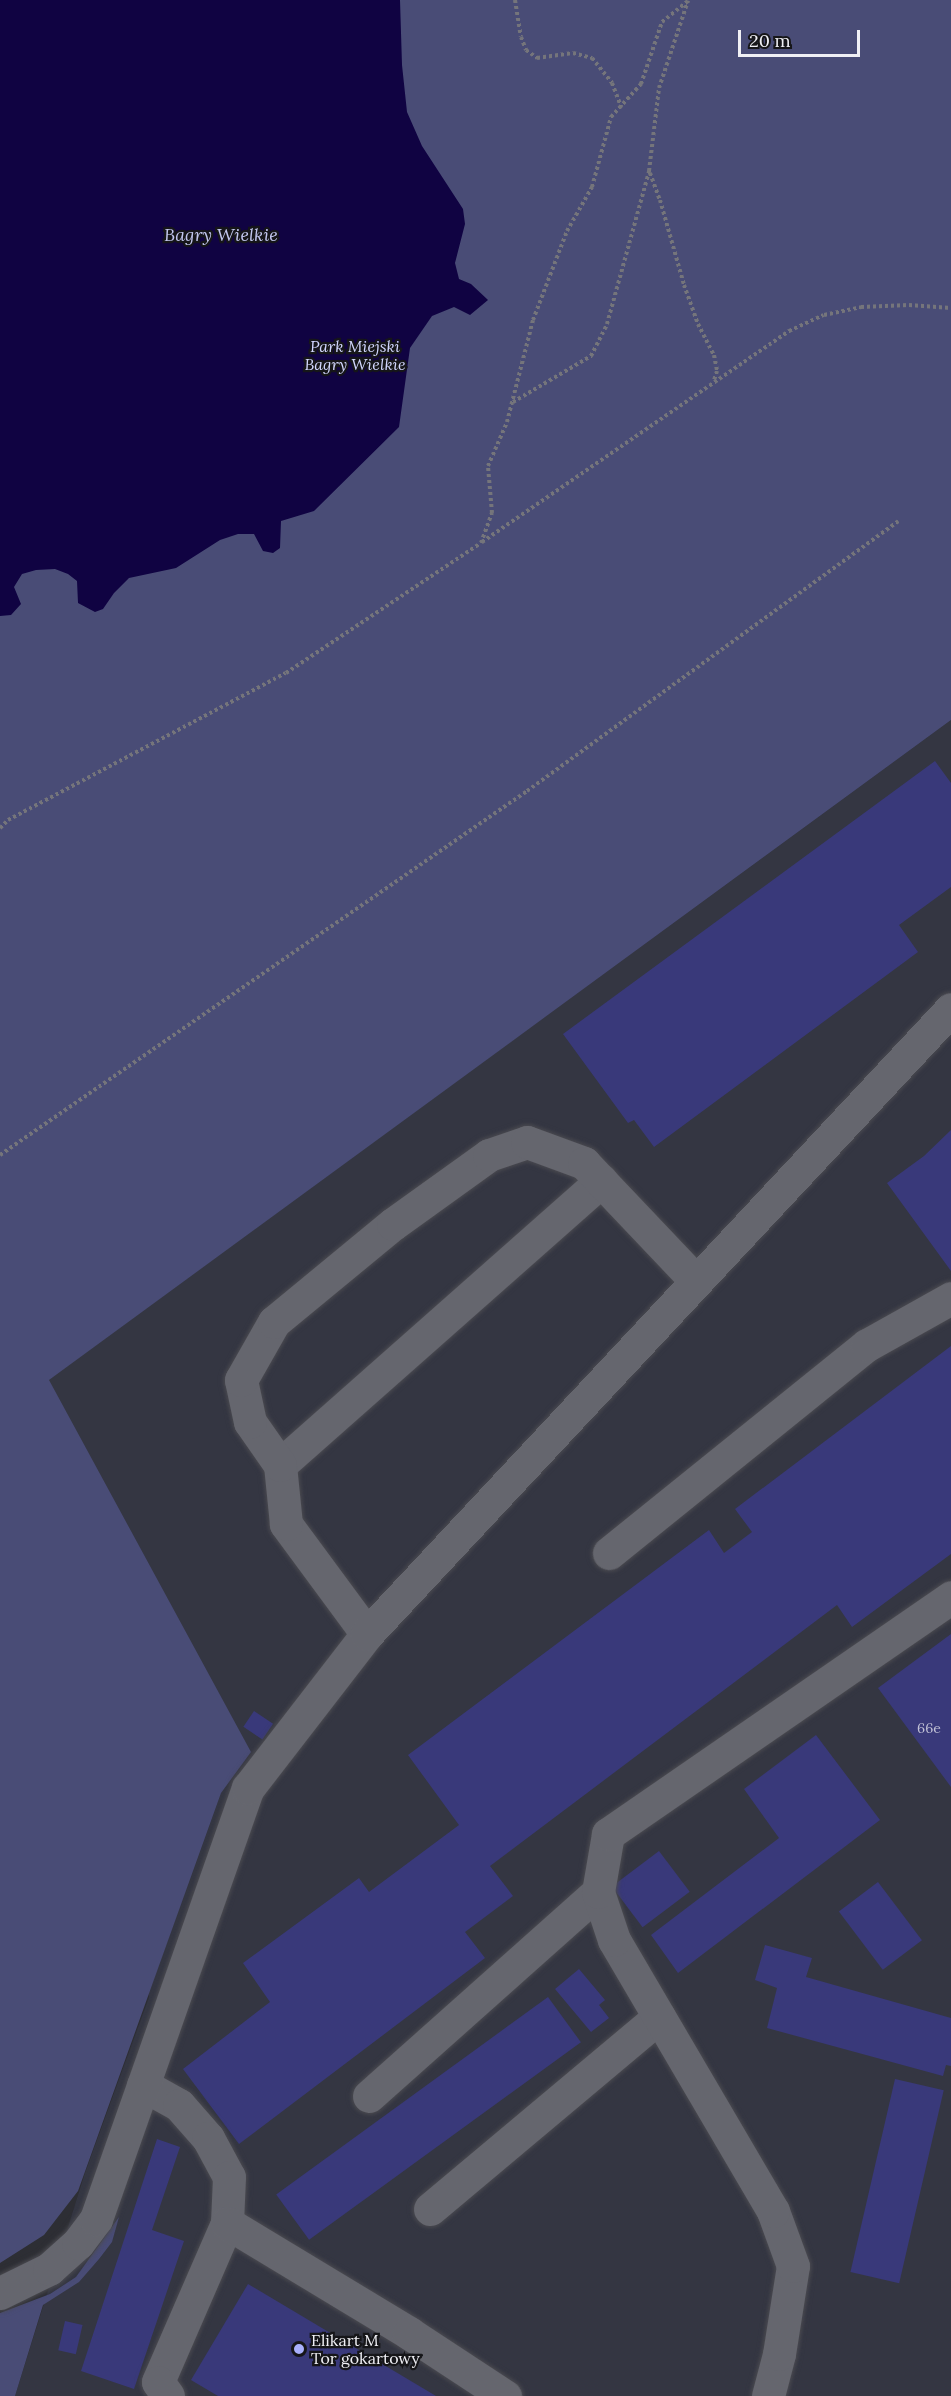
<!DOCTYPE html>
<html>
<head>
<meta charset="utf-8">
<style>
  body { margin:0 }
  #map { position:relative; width:951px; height:2396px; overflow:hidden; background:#2d2e34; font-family:Lora,serif }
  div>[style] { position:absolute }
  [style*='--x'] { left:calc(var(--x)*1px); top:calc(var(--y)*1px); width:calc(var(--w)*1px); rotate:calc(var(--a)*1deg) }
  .built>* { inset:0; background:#343642 }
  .green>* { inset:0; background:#494c76 }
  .water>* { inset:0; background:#100342 }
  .building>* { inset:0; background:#39397a; transform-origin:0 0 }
  .path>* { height:4px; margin-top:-2px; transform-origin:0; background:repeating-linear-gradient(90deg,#75757b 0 3px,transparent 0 6px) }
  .roads { filter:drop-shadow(0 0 2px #4a4a50) drop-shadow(0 0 2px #4a4a50) }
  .minor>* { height:33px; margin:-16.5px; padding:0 16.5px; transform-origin:16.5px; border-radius:16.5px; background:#65666e }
  .dots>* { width:16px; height:16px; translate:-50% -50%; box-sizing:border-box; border:3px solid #161619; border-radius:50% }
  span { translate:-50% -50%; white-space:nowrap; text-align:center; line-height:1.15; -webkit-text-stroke:4.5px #161619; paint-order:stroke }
  .number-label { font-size:14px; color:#c2c2d6 }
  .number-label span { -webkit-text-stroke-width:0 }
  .park-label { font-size:16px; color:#d2d7ff; font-style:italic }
  .poi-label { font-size:16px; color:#f0f0f5 }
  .left { translate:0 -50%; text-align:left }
  .water-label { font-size:18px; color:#c2c6ee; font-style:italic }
  .scale { position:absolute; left:738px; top:30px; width:122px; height:27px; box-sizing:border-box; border:3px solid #f0f0f5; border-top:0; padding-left:8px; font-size:18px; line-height:21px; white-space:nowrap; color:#f0f0f5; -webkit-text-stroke:4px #161619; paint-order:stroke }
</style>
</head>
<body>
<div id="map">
  <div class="built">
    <i style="clip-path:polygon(951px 720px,951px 2396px,15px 2396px,85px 2173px,149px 1997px,44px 1383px)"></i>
  </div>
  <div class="green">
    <i style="clip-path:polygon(0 0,951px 0,951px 720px,49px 1380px,251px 1752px,221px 1793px,78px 2191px,44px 2235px,0 2263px)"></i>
    <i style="clip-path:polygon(119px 2217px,112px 2242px,99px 2259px,79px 2282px,43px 2305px,15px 2396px,0 2396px,0 2313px,50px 2294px,76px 2277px)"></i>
  </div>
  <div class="water">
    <i style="clip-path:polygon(0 0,400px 0,402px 65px,407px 112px,422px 146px,463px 209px,465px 224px,455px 263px,459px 279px,471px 284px,488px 300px,470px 315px,454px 307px,432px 316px,410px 348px,399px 427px,314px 511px,281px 521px,280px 548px,273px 553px,263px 551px,254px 534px,238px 534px,220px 540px,176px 568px,129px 578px,114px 593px,103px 609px,95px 612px,78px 603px,77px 581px,68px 574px,55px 569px,36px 570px,22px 574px,14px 587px,21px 604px,11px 615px,0 616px)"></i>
  </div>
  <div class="building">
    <i style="clip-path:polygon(935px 761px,951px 783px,951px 887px,899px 925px,918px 952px,654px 1147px,634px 1120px,628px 1123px,563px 1034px)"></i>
    <i style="clip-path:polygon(951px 1130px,951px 1271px,887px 1183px,924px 1156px)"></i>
    <i style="clip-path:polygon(951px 1346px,951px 1554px,852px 1627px,837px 1605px,490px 1866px,513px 1896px,465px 1932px,485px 1958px,239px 2144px,183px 2069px,270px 2002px,243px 1963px,359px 1878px,369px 1892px,459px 1825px,408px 1755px,709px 1530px,724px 1553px,752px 1532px,735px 1509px)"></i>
    <i style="clip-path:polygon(951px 1634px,951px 1787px,878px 1688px)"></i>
    <i style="left:254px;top:1711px;width:23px;height:19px;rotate:34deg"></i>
    <i style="clip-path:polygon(816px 1735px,880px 1820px,678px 1973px,651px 1935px,779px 1838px,744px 1789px)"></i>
    <i style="left:659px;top:1851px;width:51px;height:59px;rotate:53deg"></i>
    <i style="left:878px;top:1882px;width:73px;height:49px;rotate:53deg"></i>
    <i style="clip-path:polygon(765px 1945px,812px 1958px,806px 1977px,951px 2018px,951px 2066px,946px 2065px,943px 2076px,767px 2028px,777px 1988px,755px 1980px)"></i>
    <i style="clip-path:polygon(579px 1969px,605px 2000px,599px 2005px,609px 2018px,591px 2032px,555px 1989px)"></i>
    <i style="left:548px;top:1997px;width:56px;height:336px;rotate:54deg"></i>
    <i style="left:895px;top:2079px;width:50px;height:198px;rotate:13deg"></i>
    <i style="clip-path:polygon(157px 2139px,180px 2147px,152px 2230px,184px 2241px,134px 2389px,81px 2371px)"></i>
    <i style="clip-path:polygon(248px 2284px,436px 2396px,218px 2396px,191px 2380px)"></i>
    <i style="left:65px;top:2321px;width:18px;height:30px;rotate:13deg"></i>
  </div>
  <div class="path">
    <i style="--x:515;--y:0;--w:37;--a:81"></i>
    <i style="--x:521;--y:37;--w:14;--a:69"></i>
    <i style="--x:526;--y:50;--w:14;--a:36"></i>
    <i style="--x:537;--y:58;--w:36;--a:-8"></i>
    <i style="--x:573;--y:53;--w:20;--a:15"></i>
    <i style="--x:592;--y:58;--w:32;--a:51"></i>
    <i style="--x:612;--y:83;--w:26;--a:69"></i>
    <i style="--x:650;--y:173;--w:29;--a:70"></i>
    <i style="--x:660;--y:200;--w:88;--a:74.2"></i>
    <i style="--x:684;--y:285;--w:41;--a:70.3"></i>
    <i style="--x:698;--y:324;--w:35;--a:63"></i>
    <i style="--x:714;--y:355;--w:16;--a:79"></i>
    <i style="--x:717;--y:371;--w:9;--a:108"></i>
    <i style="--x:513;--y:402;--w:91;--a:-30.5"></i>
    <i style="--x:591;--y:356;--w:36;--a:-63"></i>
    <i style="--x:607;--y:324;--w:159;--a:-74.6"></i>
    <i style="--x:649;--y:171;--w:84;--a:-83.1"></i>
    <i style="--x:659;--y:88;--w:92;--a:-71.6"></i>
    <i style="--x:482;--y:542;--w:373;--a:-34.5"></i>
    <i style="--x:789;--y:331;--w:38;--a:-25"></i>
    <i style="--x:824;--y:315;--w:38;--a:-12"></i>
    <i style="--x:861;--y:307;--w:48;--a:-2.4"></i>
    <i style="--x:909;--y:305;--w:42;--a:4.1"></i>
    <i style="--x:0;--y:828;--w:11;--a:-45"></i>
    <i style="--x:8;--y:820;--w:314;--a:-27.9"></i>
    <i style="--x:286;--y:673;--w:234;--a:-33.7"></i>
    <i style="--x:481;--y:543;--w:32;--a:-70"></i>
    <i style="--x:492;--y:513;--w:47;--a:-94.9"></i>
    <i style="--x:488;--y:466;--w:48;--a:-66.6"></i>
    <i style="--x:507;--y:422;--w:105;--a:-75.7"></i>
    <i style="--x:533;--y:320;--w:95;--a:-69.1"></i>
    <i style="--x:567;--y:231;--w:51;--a:-60.4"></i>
    <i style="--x:592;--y:187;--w:73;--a:-74.8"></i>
    <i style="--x:611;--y:117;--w:45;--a:-47.7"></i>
    <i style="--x:641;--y:84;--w:65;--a:-71.3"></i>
    <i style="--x:662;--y:22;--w:35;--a:-39"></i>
    <i style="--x:0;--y:1155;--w:640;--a:-34.63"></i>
    <i style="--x:527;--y:791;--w:459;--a:-36"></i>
  </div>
  <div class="roads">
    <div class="minor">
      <i style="--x:280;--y:1465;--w:429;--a:-41.5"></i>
      <i style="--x:609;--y:1553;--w:331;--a:-38.9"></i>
      <i style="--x:867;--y:1345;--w:96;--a:-29.2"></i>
      <i style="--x:367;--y:1634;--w:137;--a:-126.4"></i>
      <i style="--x:286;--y:1524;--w:59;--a:-95.8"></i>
      <i style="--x:280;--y:1465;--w:52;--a:-124.9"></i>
      <i style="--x:250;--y:1422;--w:43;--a:-102.1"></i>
      <i style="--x:241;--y:1380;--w:67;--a:-60.4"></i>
      <i style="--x:274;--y:1322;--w:154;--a:-39.5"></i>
      <i style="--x:393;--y:1224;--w:118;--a:-35.7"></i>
      <i style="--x:489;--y:1155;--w:40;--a:-18.9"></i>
      <i style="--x:527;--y:1142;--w:61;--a:20.2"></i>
      <i style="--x:584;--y:1163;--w:163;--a:46.5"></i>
      <i style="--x:143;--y:2085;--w:41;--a:29.1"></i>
      <i style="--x:179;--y:2105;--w:44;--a:48.7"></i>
      <i style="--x:208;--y:2138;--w:44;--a:61.7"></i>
      <i style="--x:229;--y:2177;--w:46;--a:92.5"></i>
      <i style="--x:227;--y:2223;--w:173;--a:113.5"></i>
      <i style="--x:158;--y:2382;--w:17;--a:54"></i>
      <i style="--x:369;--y:2096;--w:307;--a:-41.7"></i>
      <i style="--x:430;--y:2209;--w:299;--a:-40"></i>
      <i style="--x:227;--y:2223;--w:213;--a:31.1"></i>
      <i style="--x:409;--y:2333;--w:115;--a:33.3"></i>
      <i style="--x:0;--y:2293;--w:55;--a:-26.1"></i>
      <i style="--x:49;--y:2269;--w:39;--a:-42"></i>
      <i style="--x:78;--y:2243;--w:30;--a:-53"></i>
      <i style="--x:96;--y:2219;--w:457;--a:-70.6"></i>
      <i style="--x:248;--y:1788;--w:195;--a:-52.3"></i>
      <i style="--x:367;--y:1634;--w:855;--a:-46.94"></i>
      <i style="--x:768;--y:2396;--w:43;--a:-75.3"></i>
      <i style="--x:779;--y:2354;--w:89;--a:-81"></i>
      <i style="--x:793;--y:2266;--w:59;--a:-110"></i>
      <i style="--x:773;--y:2211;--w:314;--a:-120.4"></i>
      <i style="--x:614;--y:1940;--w:51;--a:-108.4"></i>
      <i style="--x:598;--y:1892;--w:59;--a:-80.2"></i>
      <i style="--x:608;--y:1834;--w:417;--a:-34.6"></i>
    </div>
  </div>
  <div class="dots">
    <i style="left:299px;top:2349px;background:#a9b0fc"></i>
  </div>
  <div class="number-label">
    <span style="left:929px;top:1728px">66e</span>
  </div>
  <div class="park-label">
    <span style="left:355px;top:355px">Park Miejski<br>Bagry Wielkie</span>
  </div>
  <div class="poi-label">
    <span class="left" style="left:311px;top:2349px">Elikart M<br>Tor gokartowy</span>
  </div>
  <div class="water-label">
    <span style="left:221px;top:235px">Bagry Wielkie</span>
  </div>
  <div class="scale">20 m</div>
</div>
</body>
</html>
